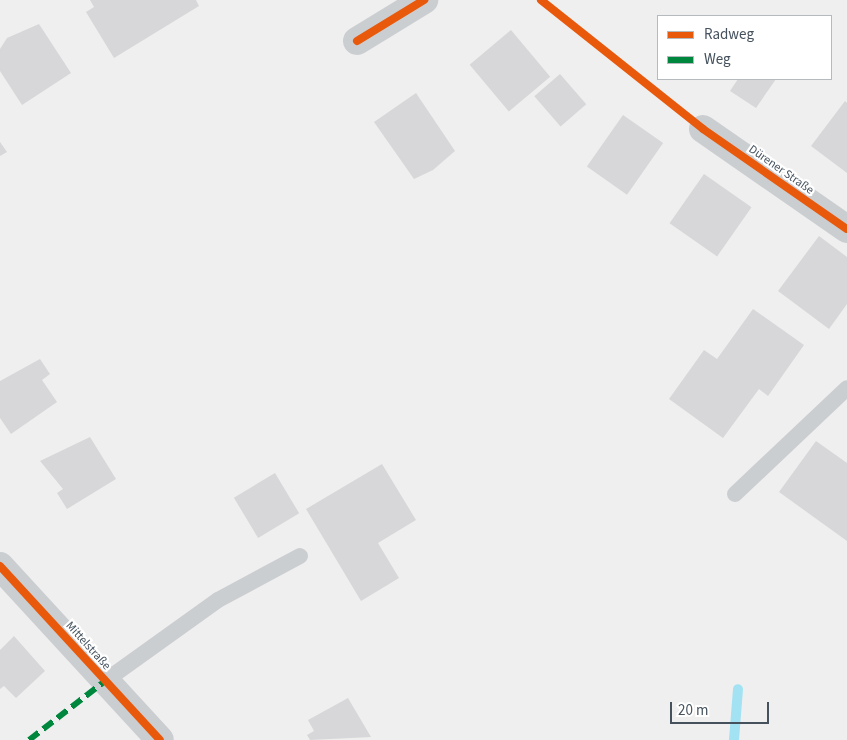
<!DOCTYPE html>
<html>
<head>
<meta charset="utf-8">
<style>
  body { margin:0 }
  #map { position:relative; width:847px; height:740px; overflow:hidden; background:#f0efef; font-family:"Source Sans 3",sans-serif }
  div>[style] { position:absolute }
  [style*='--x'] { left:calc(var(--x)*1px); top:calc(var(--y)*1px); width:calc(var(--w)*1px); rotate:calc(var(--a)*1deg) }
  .stream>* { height:10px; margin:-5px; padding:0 5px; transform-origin:5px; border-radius:5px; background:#a3e2f2 }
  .building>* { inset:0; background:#d7d7d9; transform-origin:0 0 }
  .service>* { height:16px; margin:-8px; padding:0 8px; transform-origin:8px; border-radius:8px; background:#cbced1 }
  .minor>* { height:28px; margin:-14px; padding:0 14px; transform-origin:14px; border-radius:14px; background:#cbced1 }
  .quiet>* { height:6px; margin-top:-3px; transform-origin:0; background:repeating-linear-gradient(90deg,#00873e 0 12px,transparent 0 18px) }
  .cycleway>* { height:8px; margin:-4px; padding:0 4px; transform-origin:4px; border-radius:4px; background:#e8590c }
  span { translate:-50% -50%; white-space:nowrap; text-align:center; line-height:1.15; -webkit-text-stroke:4.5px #fff; paint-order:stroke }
  .street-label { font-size:12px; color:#45525e }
  .legend { position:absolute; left:657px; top:15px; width:175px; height:65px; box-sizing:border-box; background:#fff; border:1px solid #b5babf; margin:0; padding:6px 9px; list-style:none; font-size:15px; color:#45525e }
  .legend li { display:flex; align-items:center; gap:10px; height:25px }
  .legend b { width:25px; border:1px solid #b5babf }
  .scale { position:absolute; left:670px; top:702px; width:99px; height:22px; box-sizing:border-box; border:2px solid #45525e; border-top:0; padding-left:6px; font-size:15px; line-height:18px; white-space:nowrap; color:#45525e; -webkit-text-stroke:4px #fff; paint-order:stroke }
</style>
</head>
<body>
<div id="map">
  <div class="stream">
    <i style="--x:734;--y:740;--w:51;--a:-85.5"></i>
  </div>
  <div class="building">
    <i style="clip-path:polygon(90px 0,196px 0,199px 6px,114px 58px,86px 12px,94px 7px)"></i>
    <i style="clip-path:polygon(39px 24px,71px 73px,22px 105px,0 71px,0 49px,7px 38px)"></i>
    <i style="left:511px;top:30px;width:61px;height:54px;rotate:50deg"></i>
    <i style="left:560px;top:74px;width:40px;height:34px;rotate:49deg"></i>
    <i style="clip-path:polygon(738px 79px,776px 79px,756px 108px,730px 91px)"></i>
    <i style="clip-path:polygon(416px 93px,455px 151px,433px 170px,414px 179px,374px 122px)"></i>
    <i style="clip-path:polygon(845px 101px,847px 103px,847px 173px,811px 146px)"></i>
    <i style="left:623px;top:115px;width:49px;height:63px;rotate:35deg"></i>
    <i style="clip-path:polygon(0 142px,7px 152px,0 156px)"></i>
    <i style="left:704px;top:174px;width:58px;height:60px;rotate:35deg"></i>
    <i style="clip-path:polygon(819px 236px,847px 257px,847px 304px,829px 329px,778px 291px)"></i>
    <i style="clip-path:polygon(753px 309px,804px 345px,768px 396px,759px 389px,723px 438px,669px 399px,704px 350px,717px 359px)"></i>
    <i style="clip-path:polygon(40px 359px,50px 374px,42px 380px,57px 402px,11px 434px,0 418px,0 381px)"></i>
    <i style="clip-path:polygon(90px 437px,116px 479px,67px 509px,57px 493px,63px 489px,40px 461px)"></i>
    <i style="clip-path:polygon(816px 441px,847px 463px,847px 541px,779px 492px)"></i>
    <i style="clip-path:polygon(382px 464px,416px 520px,378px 543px,399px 578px,361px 601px,306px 509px)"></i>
    <i style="left:275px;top:473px;width:47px;height:48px;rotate:59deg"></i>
    <i style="clip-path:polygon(14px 636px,45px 671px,16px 698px,4px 686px,0 689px,0 650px)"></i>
    <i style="clip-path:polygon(348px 698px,371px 737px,310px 740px,307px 735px,314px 731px,308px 720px)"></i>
  </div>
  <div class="service">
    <i style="--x:735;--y:494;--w:154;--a:-43.4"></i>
    <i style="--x:105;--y:681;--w:139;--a:-35.6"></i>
    <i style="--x:218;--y:600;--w:93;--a:-28.2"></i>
  </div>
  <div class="minor">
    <i style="--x:357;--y:41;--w:79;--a:-31.5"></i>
    <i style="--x:703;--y:129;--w:175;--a:34.8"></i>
    <i style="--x:0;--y:566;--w:236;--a:47.4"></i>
  </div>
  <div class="quiet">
    <i style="--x:29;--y:740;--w:96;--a:-37.8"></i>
  </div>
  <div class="cycleway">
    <i style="--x:541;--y:0;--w:207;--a:38.5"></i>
    <i style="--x:703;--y:129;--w:175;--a:34.8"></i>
    <i style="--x:357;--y:41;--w:79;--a:-31.5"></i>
    <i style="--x:0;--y:566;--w:236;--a:47.4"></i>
  </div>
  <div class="street-label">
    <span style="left:781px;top:170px;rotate:35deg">Dürener Straße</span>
    <span style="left:88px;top:646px;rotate:48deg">Mittelstraße</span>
  </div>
  <ul class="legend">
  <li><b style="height:6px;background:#e8590c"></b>Radweg</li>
  <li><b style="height:6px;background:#00873e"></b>Weg</li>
  </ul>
  <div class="scale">20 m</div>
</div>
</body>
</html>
